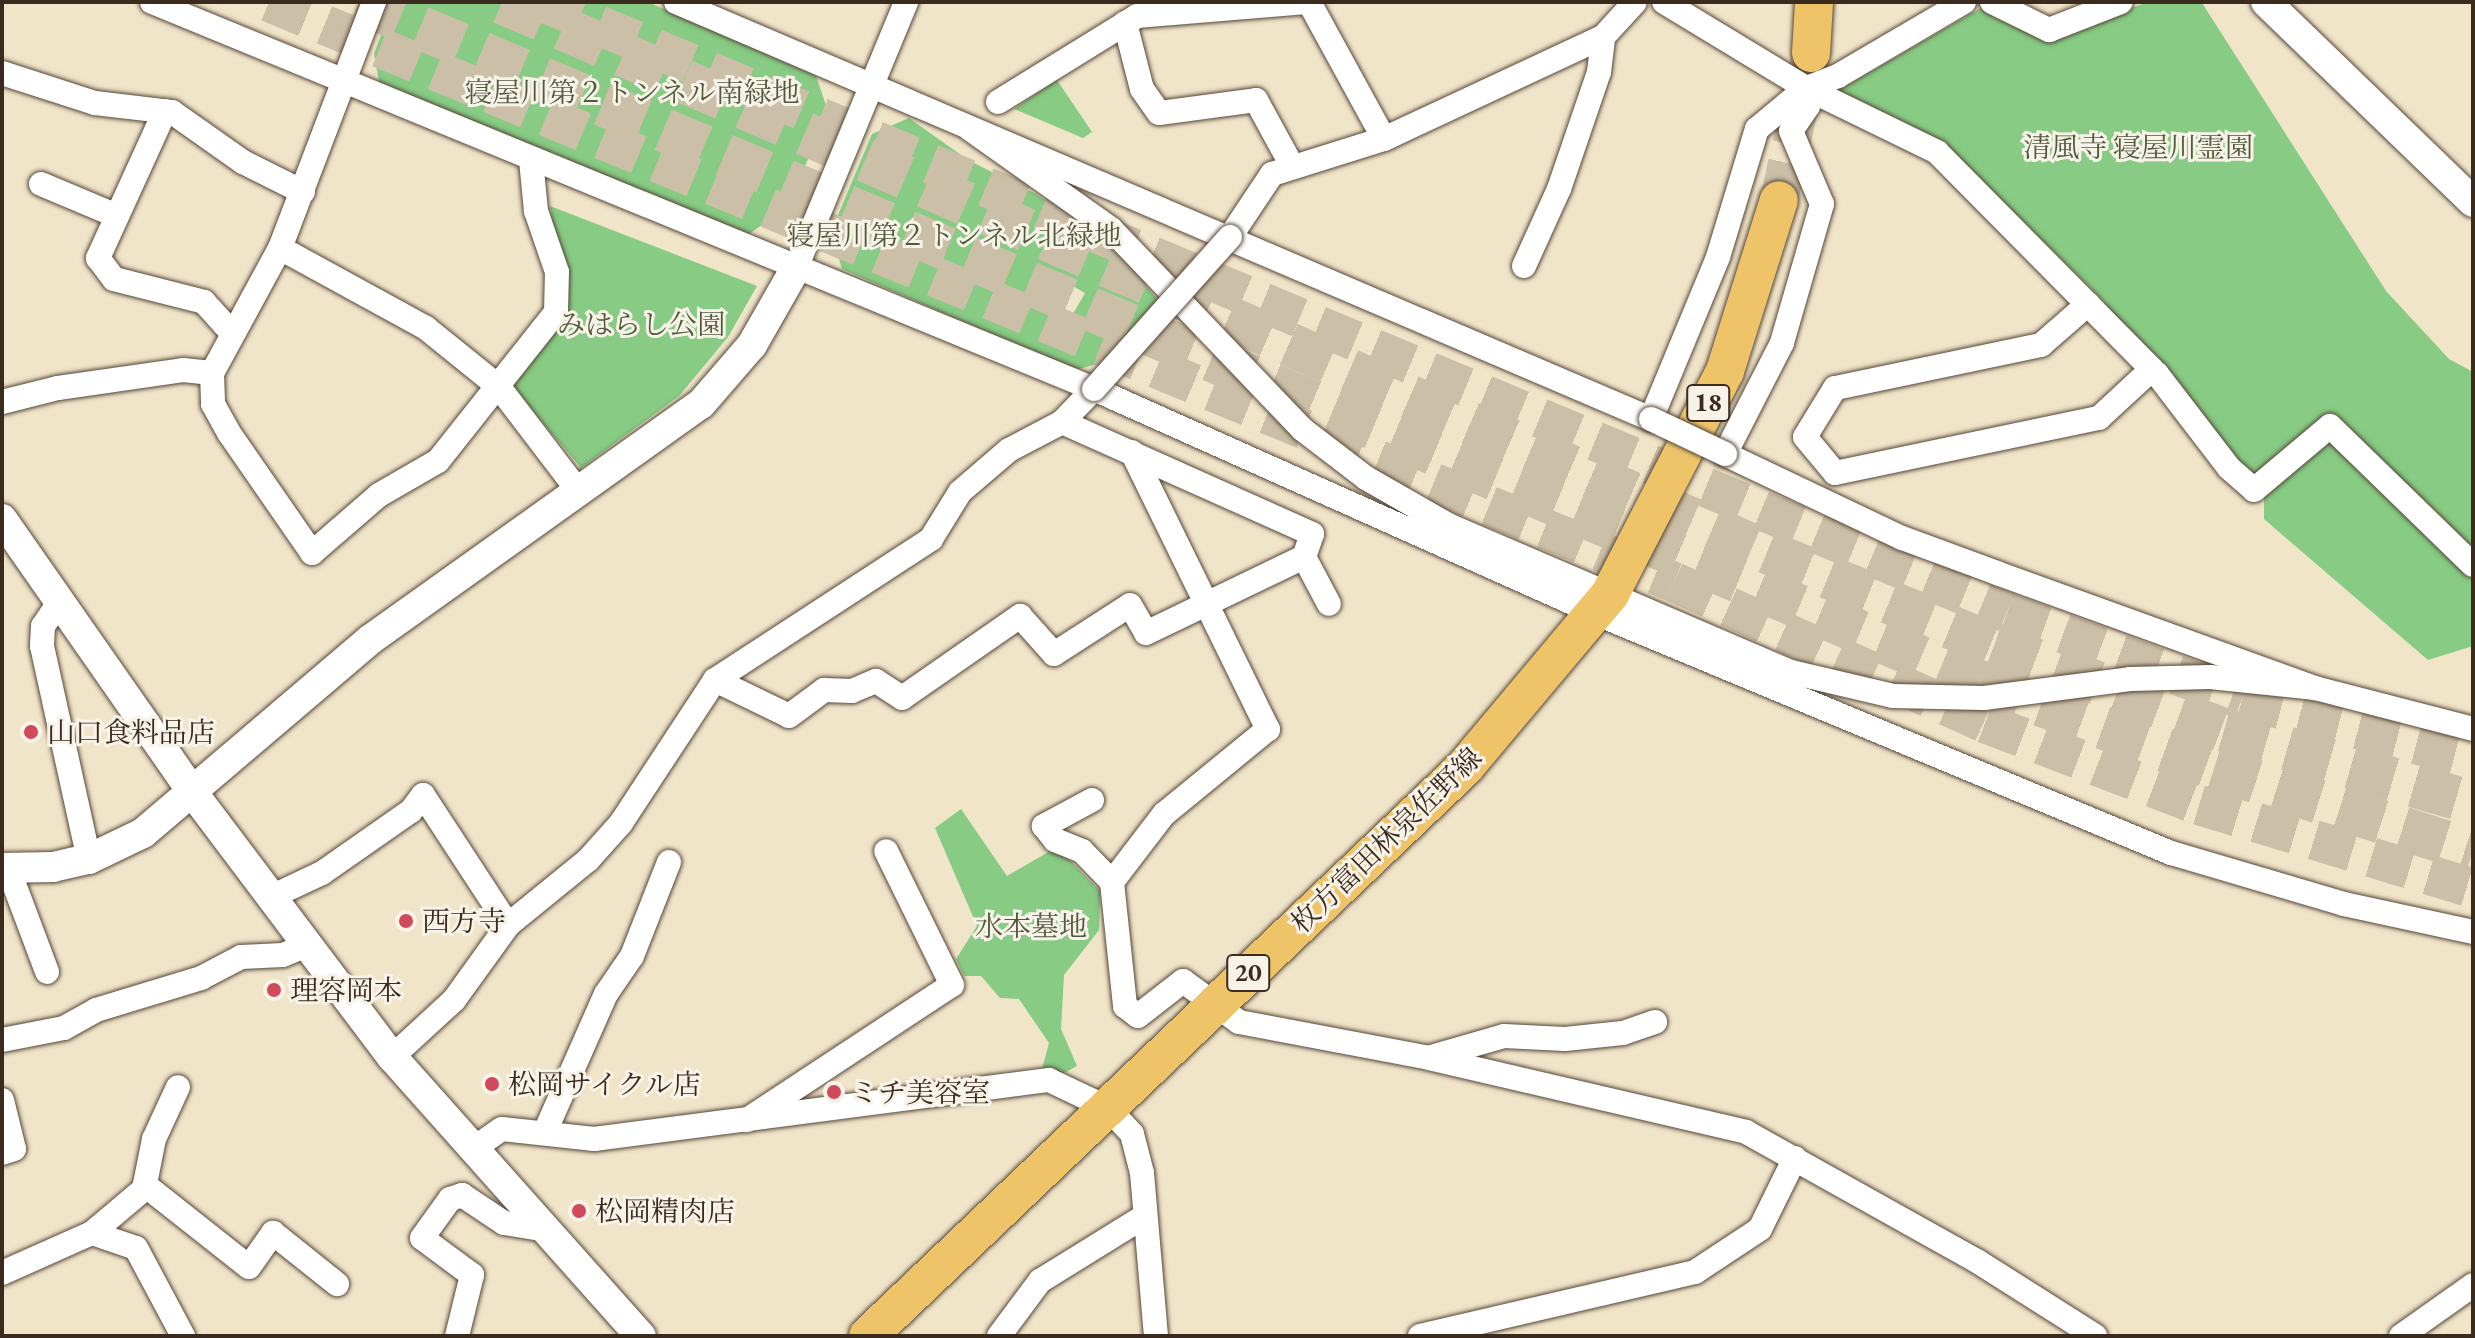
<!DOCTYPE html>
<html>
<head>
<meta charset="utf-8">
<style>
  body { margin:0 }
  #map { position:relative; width:2475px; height:1338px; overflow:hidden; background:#f0e4c9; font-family:"EB Garamond","Noto Serif JP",serif }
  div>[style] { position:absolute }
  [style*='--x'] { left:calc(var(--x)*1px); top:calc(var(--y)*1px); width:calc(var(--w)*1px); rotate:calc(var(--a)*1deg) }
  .green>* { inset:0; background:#87cb84 }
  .primary-tunnel>* { height:38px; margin-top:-19px; transform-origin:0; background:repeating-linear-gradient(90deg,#ccbfa7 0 38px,transparent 0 57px) }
  .trunk-tunnel>* { height:40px; margin-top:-20px; transform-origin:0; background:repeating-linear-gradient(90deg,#ccbfa7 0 40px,transparent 0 60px) }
  .motorway-tunnel>* { height:44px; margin-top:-22px; transform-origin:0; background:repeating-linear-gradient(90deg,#ccbfa7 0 44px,transparent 0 66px) }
  .roads { filter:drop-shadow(0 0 2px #564638) drop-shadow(0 0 2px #564638) }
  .minor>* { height:24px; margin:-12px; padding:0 12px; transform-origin:12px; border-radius:12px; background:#fff }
  .tertiary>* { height:30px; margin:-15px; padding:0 15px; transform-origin:15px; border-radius:15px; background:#fff }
  .primary>* { height:38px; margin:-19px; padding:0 19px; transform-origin:19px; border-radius:19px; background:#efc469 }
  .bridges { filter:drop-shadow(0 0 2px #564638) drop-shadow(0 0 2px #564638) }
  .minor-bridge>* { height:24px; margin:-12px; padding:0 12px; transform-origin:12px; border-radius:12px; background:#fff }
  .dots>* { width:22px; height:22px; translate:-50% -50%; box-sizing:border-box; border:4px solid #f7f3e8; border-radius:50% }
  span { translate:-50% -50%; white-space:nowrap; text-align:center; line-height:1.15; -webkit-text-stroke:6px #f7f3e8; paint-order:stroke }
  .shield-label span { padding:2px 6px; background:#f7f3e8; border:2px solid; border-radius:6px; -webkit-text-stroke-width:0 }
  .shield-label { font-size:26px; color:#3b2a1e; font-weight:700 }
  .park-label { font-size:28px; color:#525a3d }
  .poi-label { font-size:28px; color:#3b2a1e }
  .left { translate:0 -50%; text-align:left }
  .street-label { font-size:28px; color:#3b2a1e }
  .frame { position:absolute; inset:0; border:4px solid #3b2a1e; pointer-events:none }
</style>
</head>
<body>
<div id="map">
  <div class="green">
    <i style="clip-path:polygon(evenodd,393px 2px,648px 2px,816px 76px,829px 114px,785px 209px,749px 234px,380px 87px,374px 54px,393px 2px,427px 20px,458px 25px,453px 61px,441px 59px,426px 44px,427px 20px)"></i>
    <i style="clip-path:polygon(2148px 2px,2202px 3px,2386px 291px,2449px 359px,2473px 372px,2473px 646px,2428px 660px,2264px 519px,2264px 496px,2100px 297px,1946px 146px,1836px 92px,1981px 8px,2053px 36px)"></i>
    <i style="clip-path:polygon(1057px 80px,1092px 132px,1083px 138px,1014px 109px)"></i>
    <i style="clip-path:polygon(evenodd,909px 118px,968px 160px,1034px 193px,1078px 222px,1129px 266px,1158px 300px,1101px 363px,1075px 370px,842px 269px,831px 232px,872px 134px,909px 118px,1055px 276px,1085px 293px,1069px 321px,1039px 304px,1055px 276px)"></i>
    <i style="clip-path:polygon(550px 206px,757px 286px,728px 337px,679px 396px,581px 468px,510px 384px,566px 313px)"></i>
    <i style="clip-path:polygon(961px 809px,1007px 876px,1057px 847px,1100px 891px,1099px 930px,1064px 975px,1061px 1029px,1077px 1066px,1064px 1073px,1041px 1073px,1049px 1043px,1019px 999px,1000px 998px,981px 976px,964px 976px,956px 959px,977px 926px,935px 828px)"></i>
  </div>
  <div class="primary-tunnel">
    <i style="--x:1779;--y:200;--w:150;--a:-77.7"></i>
  </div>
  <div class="trunk-tunnel">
    <i style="--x:269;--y:2;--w:1520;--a:22.43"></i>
    <i style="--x:1674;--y:582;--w:341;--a:24.4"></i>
    <i style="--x:1985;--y:723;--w:229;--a:21"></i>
    <i style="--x:2199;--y:805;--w:286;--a:16.9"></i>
    <i style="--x:543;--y:2;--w:1586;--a:22.65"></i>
    <i style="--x:2007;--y:613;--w:250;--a:20.1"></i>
    <i style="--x:2242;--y:699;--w:239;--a:14.6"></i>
  </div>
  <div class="motorway-tunnel">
    <i style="--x:359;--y:2;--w:1757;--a:22.77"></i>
    <i style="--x:1979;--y:682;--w:250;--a:20.1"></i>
    <i style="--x:2214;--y:768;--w:272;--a:17.8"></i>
    <i style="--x:502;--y:2;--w:1379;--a:23.5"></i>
    <i style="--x:1767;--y:552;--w:245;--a:22.3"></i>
    <i style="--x:1994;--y:645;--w:245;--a:20.3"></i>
    <i style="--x:2224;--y:730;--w:259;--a:16.3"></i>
  </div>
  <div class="roads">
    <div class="minor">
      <i style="--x:152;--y:2;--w:1018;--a:22.33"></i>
      <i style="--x:1094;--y:389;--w:549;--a:24.09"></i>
      <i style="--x:1595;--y:613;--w:624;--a:22.62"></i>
      <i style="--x:2171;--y:853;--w:180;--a:16.4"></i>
      <i style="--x:2344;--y:904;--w:132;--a:12.2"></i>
      <i style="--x:374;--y:2;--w:263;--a:110.9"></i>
      <i style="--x:280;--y:248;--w:142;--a:118.5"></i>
      <i style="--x:212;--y:373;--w:31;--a:88"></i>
      <i style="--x:213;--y:404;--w:33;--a:61"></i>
      <i style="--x:229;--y:433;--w:146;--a:55.3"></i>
      <i style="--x:312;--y:553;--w:89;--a:-40.9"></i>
      <i style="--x:379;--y:495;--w:68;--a:-30"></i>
      <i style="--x:438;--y:461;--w:190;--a:-51.6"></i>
      <i style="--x:556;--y:312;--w:40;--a:-88.6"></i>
      <i style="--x:557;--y:272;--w:65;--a:-109"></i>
      <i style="--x:536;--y:211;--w:51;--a:-95.6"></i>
      <i style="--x:676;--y:2;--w:1060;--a:23.16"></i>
      <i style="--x:1651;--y:419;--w:175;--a:-67.5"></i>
      <i style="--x:1718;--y:257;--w:134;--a:-73.1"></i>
      <i style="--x:1757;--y:129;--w:64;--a:-39.9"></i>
      <i style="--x:1309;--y:2;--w:156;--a:61.3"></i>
      <i style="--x:1664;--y:2;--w:166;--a:31.2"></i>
      <i style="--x:1806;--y:88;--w:18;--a:84"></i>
      <i style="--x:1808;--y:106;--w:30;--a:124"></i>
      <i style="--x:1791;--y:131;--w:79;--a:67"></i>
      <i style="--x:1822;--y:204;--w:145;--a:106.1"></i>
      <i style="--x:1782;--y:343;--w:125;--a:117.2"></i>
      <i style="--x:1725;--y:454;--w:196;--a:25.4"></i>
      <i style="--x:1902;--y:538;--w:101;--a:20.2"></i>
      <i style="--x:1997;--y:573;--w:338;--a:19.9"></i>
      <i style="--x:2315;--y:688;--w:163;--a:14.5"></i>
      <i style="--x:1964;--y:2;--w:146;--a:149.6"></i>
      <i style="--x:1838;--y:76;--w:34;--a:159"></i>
      <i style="--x:1806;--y:88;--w:146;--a:26"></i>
      <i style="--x:1937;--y:152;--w:313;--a:45.3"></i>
      <i style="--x:2157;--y:374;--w:118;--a:52.5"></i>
      <i style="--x:2229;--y:468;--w:33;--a:41"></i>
      <i style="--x:2254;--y:490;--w:99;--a:-40.1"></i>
      <i style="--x:2330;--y:426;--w:199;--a:44.2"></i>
      <i style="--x:1992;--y:2;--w:64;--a:26.2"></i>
      <i style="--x:2049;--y:30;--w:77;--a:-21.3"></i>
      <i style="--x:1125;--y:23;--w:68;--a:75.6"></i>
      <i style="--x:1142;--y:89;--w:29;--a:55"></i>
      <i style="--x:1159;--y:113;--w:98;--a:-7.6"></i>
      <i style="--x:1256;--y:100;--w:75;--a:61.4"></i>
      <i style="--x:2;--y:73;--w:98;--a:17.9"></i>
      <i style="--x:95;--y:103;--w:78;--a:6.7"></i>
      <i style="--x:172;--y:112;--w:87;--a:35.2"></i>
      <i style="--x:243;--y:162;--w:67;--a:26.6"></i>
      <i style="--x:998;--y:102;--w:163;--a:-31.7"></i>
      <i style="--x:1137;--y:16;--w:170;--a:-4.7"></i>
      <i style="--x:165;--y:111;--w:162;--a:114.5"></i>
      <i style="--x:98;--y:258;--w:26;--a:53"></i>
      <i style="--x:114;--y:279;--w:93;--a:14.3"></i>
      <i style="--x:204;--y:302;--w:43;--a:47.8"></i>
      <i style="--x:970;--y:129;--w:173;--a:35.3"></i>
      <i style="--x:1111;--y:229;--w:277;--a:46.3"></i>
      <i style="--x:1302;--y:429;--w:81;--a:37.4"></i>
      <i style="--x:1366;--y:478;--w:95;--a:29.8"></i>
      <i style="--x:1448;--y:525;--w:373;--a:23.2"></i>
      <i style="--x:1791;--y:672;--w:105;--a:13.2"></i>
      <i style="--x:1893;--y:696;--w:91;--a:1.3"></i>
      <i style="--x:1984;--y:698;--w:147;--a:-7.4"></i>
      <i style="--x:2130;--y:679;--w:80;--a:-1.4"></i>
      <i style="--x:2210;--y:677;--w:106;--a:6"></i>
      <i style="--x:41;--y:184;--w:82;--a:22.8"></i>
      <i style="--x:1230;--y:237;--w:76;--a:-56.3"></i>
      <i style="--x:1272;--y:174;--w:117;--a:-17.4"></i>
      <i style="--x:1384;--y:139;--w:242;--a:-25"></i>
      <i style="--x:1603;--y:37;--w:47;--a:-47.6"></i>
      <i style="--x:280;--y:248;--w:166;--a:28.7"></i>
      <i style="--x:426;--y:328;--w:94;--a:38.9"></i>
      <i style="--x:499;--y:387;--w:127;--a:52.7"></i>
      <i style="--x:1524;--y:266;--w:85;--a:-65.6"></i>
      <i style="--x:1559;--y:189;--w:124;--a:-71.1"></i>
      <i style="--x:1599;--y:72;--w:35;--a:-83"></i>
      <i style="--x:796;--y:268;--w:288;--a:-67.5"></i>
      <i style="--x:2088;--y:304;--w:62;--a:138.9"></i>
      <i style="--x:2041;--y:345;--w:210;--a:168.2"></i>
      <i style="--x:1835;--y:388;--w:57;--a:121.5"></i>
      <i style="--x:1805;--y:437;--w:47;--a:50.2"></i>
      <i style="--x:1835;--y:473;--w:270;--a:-11.8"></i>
      <i style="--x:2099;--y:418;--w:72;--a:-42.8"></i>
      <i style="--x:2;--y:402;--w:58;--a:-14"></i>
      <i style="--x:58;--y:388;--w:126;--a:-8.2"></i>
      <i style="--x:183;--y:370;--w:29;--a:6"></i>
      <i style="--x:1062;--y:422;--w:274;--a:24.1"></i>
      <i style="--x:1312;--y:534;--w:24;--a:109"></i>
      <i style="--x:1304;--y:557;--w:53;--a:62"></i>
      <i style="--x:1132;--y:452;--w:309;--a:63.9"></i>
      <i style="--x:1268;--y:729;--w:134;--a:140.7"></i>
      <i style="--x:1164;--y:814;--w:86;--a:127.4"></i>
      <i style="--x:1112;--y:882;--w:125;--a:84"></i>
      <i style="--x:1125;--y:1006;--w:16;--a:38"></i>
      <i style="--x:1138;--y:1016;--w:57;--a:-37.9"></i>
      <i style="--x:1183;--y:981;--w:69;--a:36.2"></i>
      <i style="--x:1239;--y:1022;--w:193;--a:10.7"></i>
      <i style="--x:1429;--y:1058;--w:326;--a:13.1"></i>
      <i style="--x:1746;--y:1132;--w:265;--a:29.2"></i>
      <i style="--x:1977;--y:1261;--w:140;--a:32.4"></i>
      <i style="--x:60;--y:601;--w:30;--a:124"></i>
      <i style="--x:43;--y:626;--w:20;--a:93"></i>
      <i style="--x:42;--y:646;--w:218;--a:77.6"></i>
      <i style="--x:715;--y:680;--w:82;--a:25.9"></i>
      <i style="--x:789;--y:716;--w:44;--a:-36.6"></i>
      <i style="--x:824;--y:690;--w:28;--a:2"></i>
      <i style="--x:852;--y:691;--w:26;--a:-23"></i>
      <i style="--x:876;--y:681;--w:31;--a:33"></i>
      <i style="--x:902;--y:698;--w:144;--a:-34.8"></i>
      <i style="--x:1020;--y:616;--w:51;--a:48.2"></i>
      <i style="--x:1054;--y:654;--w:90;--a:-32.8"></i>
      <i style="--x:1130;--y:605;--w:32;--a:60"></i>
      <i style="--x:1146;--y:633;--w:175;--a:-25.7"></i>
      <i style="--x:1092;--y:800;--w:55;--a:151.6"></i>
      <i style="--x:1044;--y:826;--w:18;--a:52"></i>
      <i style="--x:1055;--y:840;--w:29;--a:22"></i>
      <i style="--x:1082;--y:851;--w:43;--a:45.9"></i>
      <i style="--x:8;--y:868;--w:111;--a:69.4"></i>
      <i style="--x:271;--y:897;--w:56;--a:-25.2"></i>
      <i style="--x:322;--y:873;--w:108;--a:-34.9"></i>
      <i style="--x:411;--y:811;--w:20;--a:-53"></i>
      <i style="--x:423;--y:795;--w:155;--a:56.8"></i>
      <i style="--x:2;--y:1040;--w:63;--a:-11"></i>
      <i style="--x:64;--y:1028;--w:37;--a:-29"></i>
      <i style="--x:96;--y:1010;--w:110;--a:-16.9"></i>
      <i style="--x:201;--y:978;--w:45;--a:-27.7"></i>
      <i style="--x:241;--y:957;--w:42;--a:-2.7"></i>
      <i style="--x:283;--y:955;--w:26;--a:-23"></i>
      <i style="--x:392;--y:1057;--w:84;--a:-42.6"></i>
      <i style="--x:454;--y:1000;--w:92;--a:-54.2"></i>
      <i style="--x:508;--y:925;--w:103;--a:-39.1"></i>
      <i style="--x:588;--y:860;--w:50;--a:-48.3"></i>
      <i style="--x:621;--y:823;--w:171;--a:-56.7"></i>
      <i style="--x:715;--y:680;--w:258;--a:-33.1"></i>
      <i style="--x:931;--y:539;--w:55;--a:-58.3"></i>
      <i style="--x:960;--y:492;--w:65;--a:-40.6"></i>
      <i style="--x:1009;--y:450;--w:60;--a:-27.8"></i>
      <i style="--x:1062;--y:422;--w:46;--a:-45.9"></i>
      <i style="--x:1431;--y:1057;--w:76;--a:-16"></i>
      <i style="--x:1504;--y:1036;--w:61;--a:2.8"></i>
      <i style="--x:1565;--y:1039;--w:58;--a:-5.9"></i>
      <i style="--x:1623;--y:1033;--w:34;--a:-19"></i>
      <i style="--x:2;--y:1100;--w:50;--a:76.2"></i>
      <i style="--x:14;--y:1149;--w:13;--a:162"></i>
      <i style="--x:747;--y:1120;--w:245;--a:-33.4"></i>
      <i style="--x:952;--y:985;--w:149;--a:-116.2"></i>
      <i style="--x:545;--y:1132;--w:151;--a:-66.2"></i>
      <i style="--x:606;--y:994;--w:46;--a:-55.6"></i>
      <i style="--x:632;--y:956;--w:101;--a:-68.5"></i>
      <i style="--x:473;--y:1149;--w:35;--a:-35"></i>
      <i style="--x:502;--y:1129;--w:93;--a:6.2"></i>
      <i style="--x:594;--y:1139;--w:459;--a:-7.4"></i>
      <i style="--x:1049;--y:1080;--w:65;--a:25.4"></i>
      <i style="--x:1108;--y:1108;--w:35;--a:47"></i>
      <i style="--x:1132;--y:1134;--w:40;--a:75.6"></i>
      <i style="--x:1142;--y:1173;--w:164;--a:85.1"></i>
      <i style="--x:145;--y:1185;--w:132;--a:38.3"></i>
      <i style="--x:249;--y:1267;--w:42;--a:-54.8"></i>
      <i style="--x:273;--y:1233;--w:82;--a:38.6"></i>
      <i style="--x:92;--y:1233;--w:46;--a:18.8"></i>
      <i style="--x:136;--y:1248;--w:100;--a:61.9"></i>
      <i style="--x:2;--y:1273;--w:98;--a:-24"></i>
      <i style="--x:92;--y:1233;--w:68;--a:-40.2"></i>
      <i style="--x:144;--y:1189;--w:51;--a:-78.7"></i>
      <i style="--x:154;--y:1139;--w:57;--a:-65.2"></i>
      <i style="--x:457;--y:1336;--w:63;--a:-76.2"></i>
      <i style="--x:472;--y:1275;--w:62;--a:-143.5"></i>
      <i style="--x:422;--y:1238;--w:48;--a:-54.3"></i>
      <i style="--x:450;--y:1199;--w:13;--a:-18"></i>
      <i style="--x:462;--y:1195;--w:50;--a:33.7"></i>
      <i style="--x:504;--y:1223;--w:37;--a:9"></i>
      <i style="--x:999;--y:1336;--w:69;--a:-53.3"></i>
      <i style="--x:1040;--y:1281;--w:123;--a:-31.8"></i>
      <i style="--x:1420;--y:1336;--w:282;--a:-13.1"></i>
      <i style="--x:1695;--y:1272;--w:78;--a:-33.5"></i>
      <i style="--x:1760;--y:1229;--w:79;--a:-63.8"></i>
      <i style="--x:2401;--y:1336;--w:88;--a:-35.3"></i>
    </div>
    <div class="tertiary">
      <i style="--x:2266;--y:2;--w:288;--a:44"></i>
      <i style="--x:2;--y:519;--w:334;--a:55.1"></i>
      <i style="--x:193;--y:793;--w:331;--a:53"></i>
      <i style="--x:392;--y:1057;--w:374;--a:48.3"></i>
      <i style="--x:2;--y:868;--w:51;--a:-1.1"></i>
      <i style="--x:53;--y:867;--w:37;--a:-13"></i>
      <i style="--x:89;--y:859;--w:60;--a:-25.7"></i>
      <i style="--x:143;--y:833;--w:299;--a:-40.4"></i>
      <i style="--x:371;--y:639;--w:405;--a:-35.5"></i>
      <i style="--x:701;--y:404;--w:78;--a:-49.2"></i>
      <i style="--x:752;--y:345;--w:89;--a:-60.3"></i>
    </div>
    <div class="primary">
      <i style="--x:1811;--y:53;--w:51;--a:-86.6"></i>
      <i style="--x:868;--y:1336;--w:825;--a:-43.62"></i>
      <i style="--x:1465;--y:767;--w:226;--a:-50"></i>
      <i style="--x:1610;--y:594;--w:251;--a:-62.7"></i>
      <i style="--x:1725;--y:371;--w:179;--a:-72.5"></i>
    </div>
  </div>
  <div class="bridges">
    <div class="minor-bridge">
      <i style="--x:1094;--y:389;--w:204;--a:-48.2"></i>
      <i style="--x:1651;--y:419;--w:82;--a:25.3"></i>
    </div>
  </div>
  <div class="dots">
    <i style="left:31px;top:732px;background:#d1495b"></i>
    <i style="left:406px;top:921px;background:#d1495b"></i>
    <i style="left:274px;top:990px;background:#d1495b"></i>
    <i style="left:492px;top:1084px;background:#d1495b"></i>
    <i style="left:834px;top:1092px;background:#d1495b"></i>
    <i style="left:579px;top:1211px;background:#d1495b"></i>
  </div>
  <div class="shield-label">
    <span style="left:1708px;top:403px">18</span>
    <span style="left:1248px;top:973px">20</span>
  </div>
  <div class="park-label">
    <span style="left:632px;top:92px">寝屋川第２トンネル南緑地</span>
    <span style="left:2138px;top:147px">清風寺 寝屋川霊園</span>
    <span style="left:954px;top:235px">寝屋川第２トンネル北緑地</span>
    <span style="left:641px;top:324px">みはらし公園</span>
    <span style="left:1031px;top:926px">水本墓地</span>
  </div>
  <div class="poi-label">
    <span class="left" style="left:47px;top:732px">山口食料品店</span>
    <span class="left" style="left:422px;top:921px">西方寺</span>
    <span class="left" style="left:290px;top:990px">理容岡本</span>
    <span class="left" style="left:508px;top:1084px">松岡サイクル店</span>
    <span class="left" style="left:850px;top:1092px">ミチ美容室</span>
    <span class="left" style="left:595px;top:1211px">松岡精肉店</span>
  </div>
  <div class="street-label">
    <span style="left:1386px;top:840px;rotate:-44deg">枚方富田林泉佐野線</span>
  </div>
  <div class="frame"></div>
</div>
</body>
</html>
